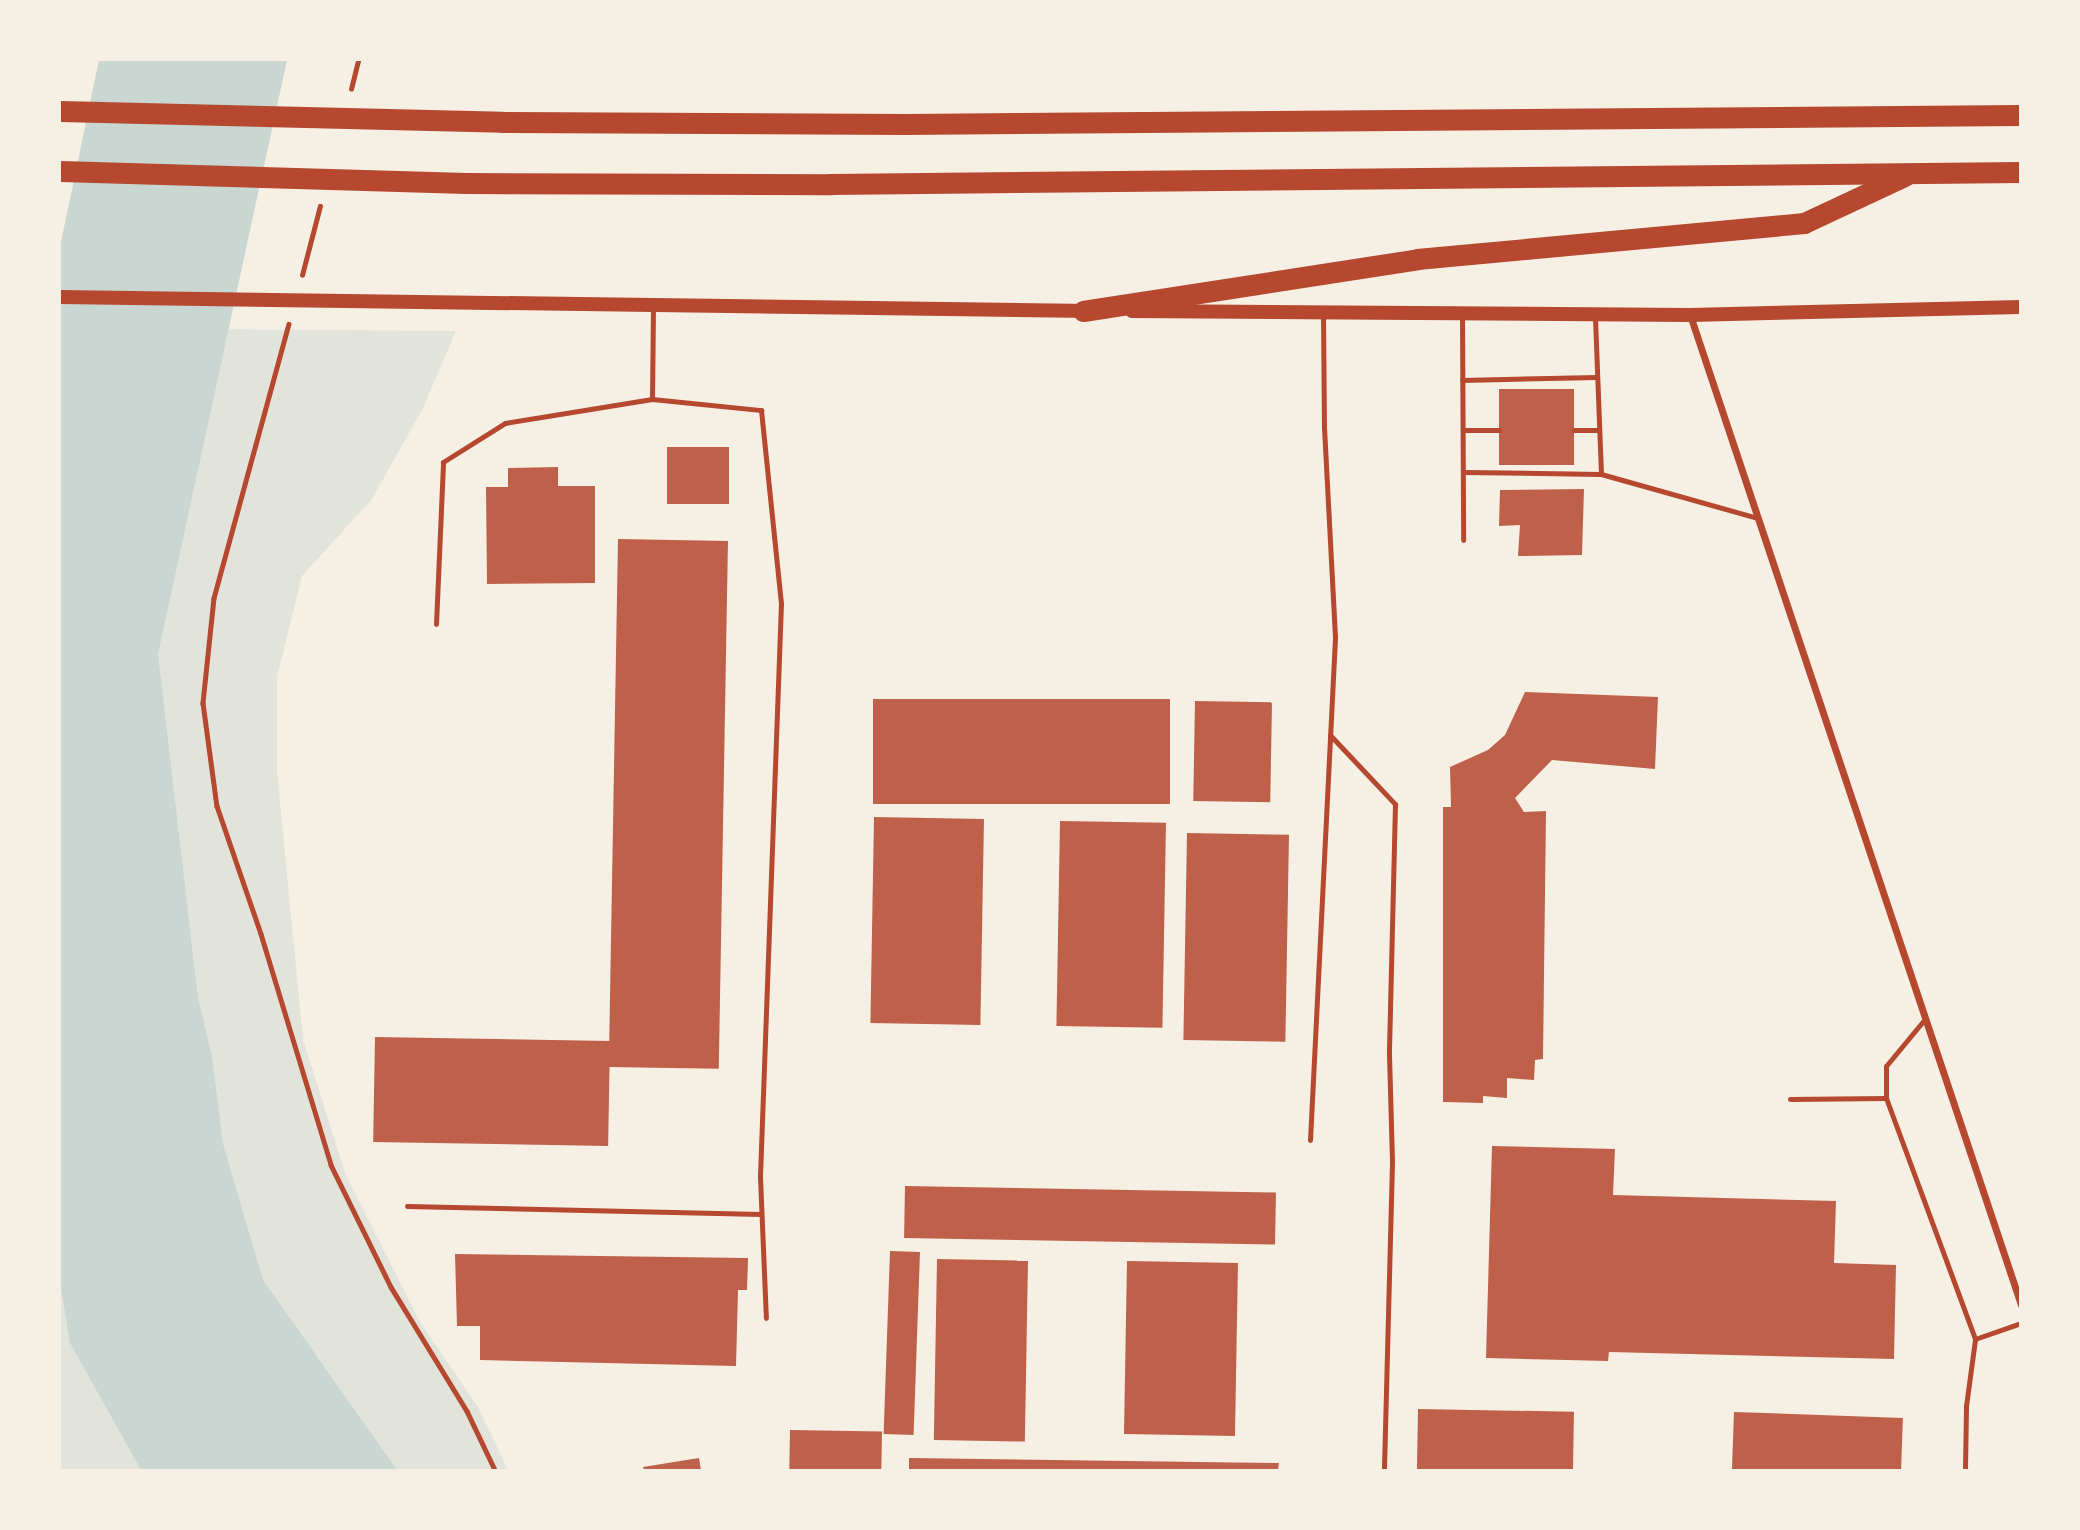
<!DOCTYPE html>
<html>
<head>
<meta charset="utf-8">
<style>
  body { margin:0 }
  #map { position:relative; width:2080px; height:1530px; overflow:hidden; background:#f6efe4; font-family:"Public Sans",sans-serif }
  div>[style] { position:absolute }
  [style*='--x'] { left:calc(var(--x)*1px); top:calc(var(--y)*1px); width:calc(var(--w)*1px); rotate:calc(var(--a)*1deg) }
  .green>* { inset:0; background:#e2e4dc }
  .water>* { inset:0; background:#c9d6d2 }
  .building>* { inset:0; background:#bf614a; transform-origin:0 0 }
  .path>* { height:4.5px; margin:-2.25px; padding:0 2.25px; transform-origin:2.25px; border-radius:2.25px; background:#b5482f }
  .service>* { height:5px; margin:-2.5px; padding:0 2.5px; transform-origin:2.5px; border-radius:2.5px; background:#b5482f }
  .minor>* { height:7px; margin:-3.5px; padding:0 3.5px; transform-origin:3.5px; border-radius:3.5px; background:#b5482f }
  .secondary>* { height:14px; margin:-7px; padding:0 7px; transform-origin:7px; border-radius:7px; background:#b5482f }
  .motorway>* { height:21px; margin:-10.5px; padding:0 10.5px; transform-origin:10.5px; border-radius:10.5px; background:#b5482f }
  span { translate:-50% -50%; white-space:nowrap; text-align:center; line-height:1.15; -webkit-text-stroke:5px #f6efe4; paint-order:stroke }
  .frame { position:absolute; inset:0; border:61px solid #f6efe4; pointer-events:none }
</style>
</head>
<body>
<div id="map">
  <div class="green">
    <i style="clip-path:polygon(60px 328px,456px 331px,423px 408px,372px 499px,302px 576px,277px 677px,277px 771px,303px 1039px,345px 1173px,420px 1322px,478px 1407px,508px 1470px,60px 1470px)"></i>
  </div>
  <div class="water">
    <i style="clip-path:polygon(99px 60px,287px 60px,158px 654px,198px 998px,212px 1056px,223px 1144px,263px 1280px,397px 1470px,141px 1470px,70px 1343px,60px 1282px,60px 247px)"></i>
  </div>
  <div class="building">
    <i style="left:1574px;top:389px;width:76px;height:75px;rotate:90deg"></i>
    <i style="left:667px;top:447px;width:62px;height:57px"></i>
    <i style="clip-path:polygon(558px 467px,558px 486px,595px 486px,595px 583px,487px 584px,486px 487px,508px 487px,508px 468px)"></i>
    <i style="clip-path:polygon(1584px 489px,1582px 555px,1518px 556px,1520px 525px,1499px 526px,1500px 490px)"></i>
    <i style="left:618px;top:539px;width:110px;height:528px;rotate:1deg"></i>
    <i style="clip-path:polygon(1525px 692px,1658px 697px,1655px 769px,1552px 760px,1515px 798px,1524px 812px,1546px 811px,1543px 1059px,1535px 1060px,1534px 1080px,1507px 1078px,1507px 1098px,1483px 1096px,1483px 1103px,1443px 1102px,1443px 807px,1451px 807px,1450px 767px,1488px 750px,1505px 735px)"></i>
    <i style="left:873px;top:699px;width:297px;height:105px"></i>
    <i style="left:1195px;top:701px;width:77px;height:100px;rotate:1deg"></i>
    <i style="left:874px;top:817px;width:110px;height:206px;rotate:1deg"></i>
    <i style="left:1060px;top:821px;width:106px;height:205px;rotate:1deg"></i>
    <i style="left:1187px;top:833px;width:102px;height:207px;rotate:1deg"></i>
    <i style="left:375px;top:1037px;width:235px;height:105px;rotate:1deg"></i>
    <i style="clip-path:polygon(1492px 1146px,1615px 1149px,1613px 1195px,1836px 1201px,1834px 1263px,1896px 1265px,1894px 1359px,1609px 1352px,1608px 1361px,1486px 1358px)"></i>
    <i style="left:905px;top:1186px;width:371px;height:52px;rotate:1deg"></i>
    <i style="left:890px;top:1251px;width:30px;height:183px;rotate:2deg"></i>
    <i style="clip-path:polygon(455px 1254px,748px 1258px,747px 1290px,738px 1290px,736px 1366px,480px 1360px,480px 1326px,457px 1326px)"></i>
    <i style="left:937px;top:1259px;width:91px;height:181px;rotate:1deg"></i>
    <i style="left:1127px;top:1261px;width:111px;height:173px;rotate:1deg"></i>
    <i style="left:1418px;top:1409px;width:156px;height:61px;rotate:1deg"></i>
    <i style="left:1734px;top:1412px;width:169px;height:58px;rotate:2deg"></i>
    <i style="left:790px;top:1430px;width:92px;height:40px;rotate:1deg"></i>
    <i style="clip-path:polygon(699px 1458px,701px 1470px,644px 1470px,643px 1467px)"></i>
    <i style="clip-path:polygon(909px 1458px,1279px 1463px,1278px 1470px,909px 1470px)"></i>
  </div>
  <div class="path">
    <i style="--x:351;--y:89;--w:30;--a:-76"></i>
    <i style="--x:302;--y:275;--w:71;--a:-75.4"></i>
    <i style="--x:289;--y:324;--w:284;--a:105.3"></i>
    <i style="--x:214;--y:598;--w:106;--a:96"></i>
    <i style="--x:203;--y:703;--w:104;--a:82.3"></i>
    <i style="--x:217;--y:806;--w:135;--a:71"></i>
    <i style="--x:261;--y:934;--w:241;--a:73.1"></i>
    <i style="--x:331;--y:1165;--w:136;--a:63.8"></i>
    <i style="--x:391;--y:1287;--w:145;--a:58.5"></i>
    <i style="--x:467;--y:1411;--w:65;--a:64.6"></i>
  </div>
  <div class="service">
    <i style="--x:653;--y:306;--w:93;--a:90.6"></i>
    <i style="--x:652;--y:399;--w:110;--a:5.8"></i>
    <i style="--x:761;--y:410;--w:194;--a:84.1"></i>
    <i style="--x:781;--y:603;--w:574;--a:92.1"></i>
    <i style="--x:760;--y:1177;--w:141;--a:87.6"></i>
    <i style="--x:1462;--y:314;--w:226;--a:89.7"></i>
    <i style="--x:1462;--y:380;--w:135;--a:-1.3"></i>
    <i style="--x:1465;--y:430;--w:34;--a:0"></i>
    <i style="--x:1574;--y:430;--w:24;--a:0"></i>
    <i style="--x:1463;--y:472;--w:138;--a:0.8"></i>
    <i style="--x:1601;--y:474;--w:157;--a:-92.2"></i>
    <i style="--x:1601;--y:474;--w:163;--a:15.7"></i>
    <i style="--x:436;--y:624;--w:162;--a:-87.5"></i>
    <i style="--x:443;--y:462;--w:73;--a:-32.2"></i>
    <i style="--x:505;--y:423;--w:149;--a:-9.3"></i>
    <i style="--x:1330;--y:735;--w:95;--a:46.7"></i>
    <i style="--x:1395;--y:804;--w:250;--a:91.4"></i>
    <i style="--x:1389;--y:1054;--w:108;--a:88.4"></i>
    <i style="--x:1392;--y:1162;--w:308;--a:91.5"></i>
    <i style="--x:1886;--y:1098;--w:257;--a:69.7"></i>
    <i style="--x:1790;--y:1099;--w:96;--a:-0.6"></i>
    <i style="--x:1886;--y:1098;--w:32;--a:-90"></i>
    <i style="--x:1886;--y:1066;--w:60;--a:-50.4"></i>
    <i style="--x:1310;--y:1140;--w:504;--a:-87.15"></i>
    <i style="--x:1335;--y:637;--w:208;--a:-93"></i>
    <i style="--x:1324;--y:429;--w:115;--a:-90.5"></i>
    <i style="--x:407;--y:1206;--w:354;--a:1.3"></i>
    <i style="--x:1965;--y:1470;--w:64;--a:-89.1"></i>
    <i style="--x:1966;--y:1406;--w:68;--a:-82.3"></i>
    <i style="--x:1975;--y:1339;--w:49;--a:-19.2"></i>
  </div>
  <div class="minor">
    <i style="--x:1690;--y:315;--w:1044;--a:71.51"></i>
  </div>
  <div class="secondary">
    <i style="--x:60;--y:297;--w:1030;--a:0.78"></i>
    <i style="--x:1132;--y:311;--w:558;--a:0.41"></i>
    <i style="--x:1690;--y:315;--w:331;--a:-1.4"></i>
  </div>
  <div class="motorway">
    <i style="--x:60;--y:111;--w:442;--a:1.4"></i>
    <i style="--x:502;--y:122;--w:404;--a:0.3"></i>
    <i style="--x:906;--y:124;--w:1115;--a:-0.46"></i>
    <i style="--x:60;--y:171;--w:406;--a:1.7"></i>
    <i style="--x:466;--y:183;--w:364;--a:0.2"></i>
    <i style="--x:830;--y:184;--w:1191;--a:-0.58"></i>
    <i style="--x:1083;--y:311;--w:338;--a:-8.8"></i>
    <i style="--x:1417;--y:259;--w:389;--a:-5.3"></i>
    <i style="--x:1804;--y:223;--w:111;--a:-25"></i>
  </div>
  <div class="frame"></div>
</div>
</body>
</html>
